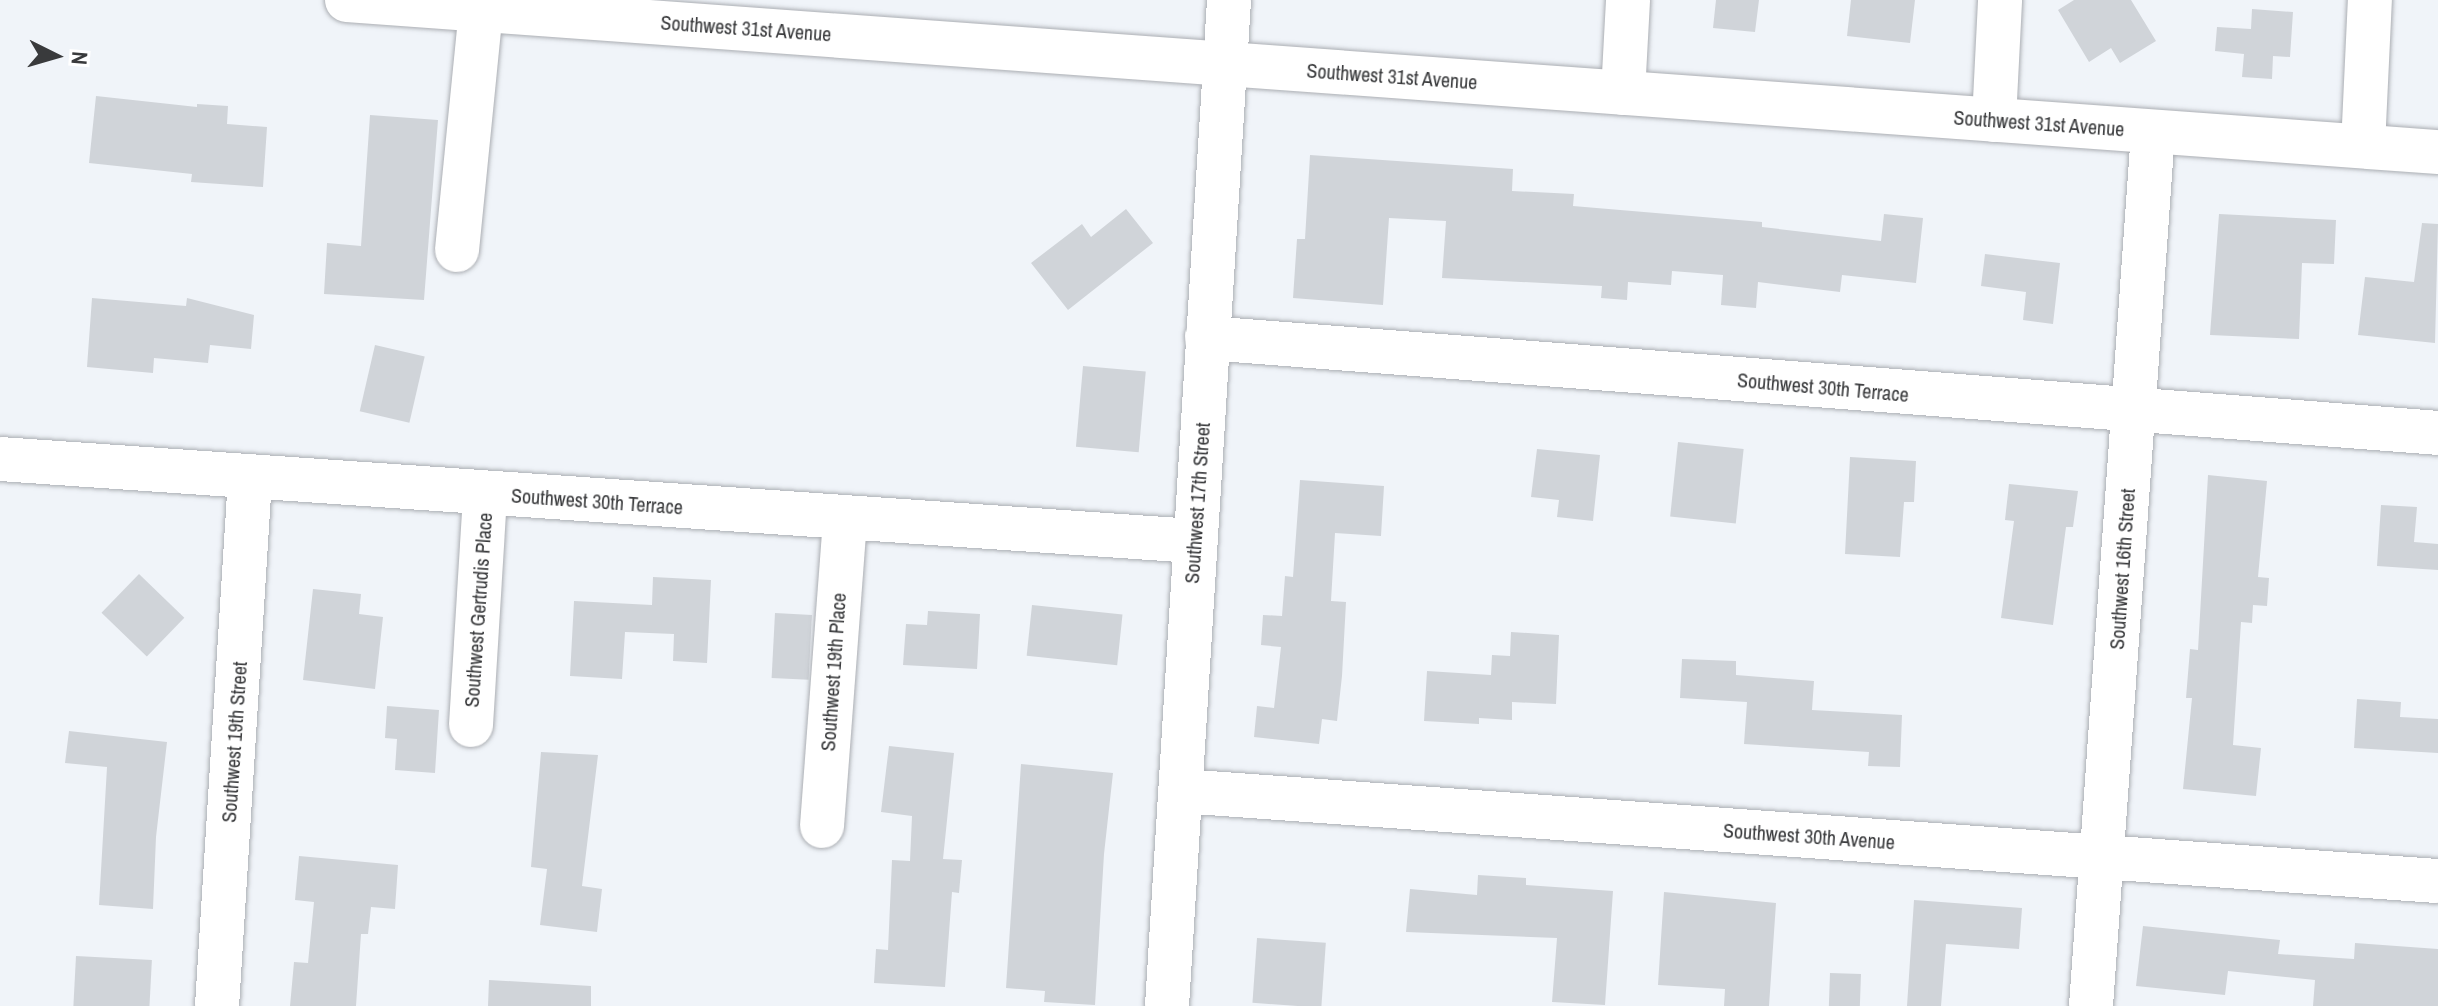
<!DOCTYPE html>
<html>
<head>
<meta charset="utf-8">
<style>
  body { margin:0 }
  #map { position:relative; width:2438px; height:1006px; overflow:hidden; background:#f0f4f9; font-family:"Archivo Narrow",sans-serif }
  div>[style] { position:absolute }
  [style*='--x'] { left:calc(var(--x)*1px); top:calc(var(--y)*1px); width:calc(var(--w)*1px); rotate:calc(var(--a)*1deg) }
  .building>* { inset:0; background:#d0d4d9; transform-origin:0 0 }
  .roads { filter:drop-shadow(0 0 2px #abaeb3) drop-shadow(0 0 2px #abaeb3) }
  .minor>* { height:44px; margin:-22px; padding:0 22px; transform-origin:22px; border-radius:22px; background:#fff }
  span { translate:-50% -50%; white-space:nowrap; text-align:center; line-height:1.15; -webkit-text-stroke:8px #fff; paint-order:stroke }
  .street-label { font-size:20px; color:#393a3c }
  .north { position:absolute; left:16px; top:16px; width:80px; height:80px; -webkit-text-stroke:6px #fff; paint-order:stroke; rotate:95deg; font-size:22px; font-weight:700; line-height:32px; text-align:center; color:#393a3c }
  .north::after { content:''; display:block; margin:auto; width:28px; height:36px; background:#393a3c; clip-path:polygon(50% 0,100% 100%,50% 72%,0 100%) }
</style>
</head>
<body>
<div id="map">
  <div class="building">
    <i style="clip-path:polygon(1716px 0,1759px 0,1755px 32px,1713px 28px)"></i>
    <i style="clip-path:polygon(1851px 0,1915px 0,1910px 43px,1847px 36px)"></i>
    <i style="clip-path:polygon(2074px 0,2131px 0,2156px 41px,2120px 63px,2111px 48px,2089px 62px,2058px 10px)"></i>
    <i style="clip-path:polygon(2252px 9px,2293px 12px,2290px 57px,2273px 56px,2272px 79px,2242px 77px,2244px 54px,2215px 51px,2217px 27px,2251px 29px)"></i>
    <i style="clip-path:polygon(96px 96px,197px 107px,197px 104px,228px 106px,227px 124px,267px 127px,263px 187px,191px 182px,192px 174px,89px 163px)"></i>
    <i style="clip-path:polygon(370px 115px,438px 120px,424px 300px,324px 294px,327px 243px,361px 246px)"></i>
    <i style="clip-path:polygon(1310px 155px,1513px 169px,1512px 191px,1574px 194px,1573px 206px,1762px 222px,1762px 227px,1881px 241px,1884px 214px,1923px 218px,1916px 283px,1842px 275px,1840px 292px,1758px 282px,1756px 308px,1721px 305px,1723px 275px,1672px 271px,1671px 285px,1628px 282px,1627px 300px,1601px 298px,1602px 286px,1442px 278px,1446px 221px,1389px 218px,1383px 305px,1293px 298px,1297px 239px,1305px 239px)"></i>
    <i style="clip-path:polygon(1126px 209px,1153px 243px,1068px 310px,1031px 263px,1082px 224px,1091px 237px)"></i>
    <i style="clip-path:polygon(2219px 214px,2336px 220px,2334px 264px,2302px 263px,2299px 339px,2210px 335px)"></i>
    <i style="clip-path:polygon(2422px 223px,2438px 224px,2435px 343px,2358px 335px,2365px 277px,2414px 282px)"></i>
    <i style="clip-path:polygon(1985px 254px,2060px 263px,2053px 324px,2023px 320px,2026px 292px,1981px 286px)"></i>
    <i style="clip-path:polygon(92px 298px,186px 306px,187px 298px,254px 315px,251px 349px,210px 345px,208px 363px,154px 358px,153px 373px,87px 367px)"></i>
    <i style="left:375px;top:345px;width:51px;height:68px;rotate:13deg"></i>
    <i style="left:1083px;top:366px;width:63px;height:81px;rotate:5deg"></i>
    <i style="left:1678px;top:442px;width:66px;height:75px;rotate:6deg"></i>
    <i style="clip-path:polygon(1537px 449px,1600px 455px,1593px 521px,1557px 517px,1559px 500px,1531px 497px)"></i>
    <i style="clip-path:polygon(1850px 457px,1916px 461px,1914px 502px,1904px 502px,1900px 557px,1845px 554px)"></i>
    <i style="clip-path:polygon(2208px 475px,2267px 481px,2258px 577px,2269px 578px,2267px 606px,2253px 605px,2252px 623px,2241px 622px,2233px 745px,2261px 748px,2256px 796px,2183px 789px,2192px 698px,2186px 698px,2190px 649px,2198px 650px)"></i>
    <i style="clip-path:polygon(1300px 480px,1384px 486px,1381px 536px,1335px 533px,1331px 601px,1346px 602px,1342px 676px,1337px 721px,1322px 719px,1319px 744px,1254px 737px,1257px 706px,1274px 708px,1281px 647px,1261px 645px,1263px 615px,1282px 616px,1285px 576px,1293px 577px)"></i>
    <i style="clip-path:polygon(2009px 484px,2078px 491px,2073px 527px,2066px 527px,2053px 625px,2001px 618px,2014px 521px,2005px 520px)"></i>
    <i style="clip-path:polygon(2381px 505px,2417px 507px,2414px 542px,2438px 544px,2438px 570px,2377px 566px)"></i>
    <i style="left:139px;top:574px;width:63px;height:54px;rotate:44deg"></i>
    <i style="clip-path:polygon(653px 577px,711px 580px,707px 663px,673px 661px,674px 634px,625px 632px,622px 679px,570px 676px,574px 601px,652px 605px)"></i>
    <i style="clip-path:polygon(313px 589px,361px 594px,359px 614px,383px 617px,375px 689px,303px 680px)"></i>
    <i style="left:1032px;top:605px;width:91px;height:51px;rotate:6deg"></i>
    <i style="clip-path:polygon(928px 611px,980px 614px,977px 669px,903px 665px,906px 624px,927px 625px)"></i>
    <i style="left:775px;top:613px;width:37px;height:65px;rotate:3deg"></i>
    <i style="clip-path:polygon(1511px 632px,1559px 635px,1556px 704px,1512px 702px,1512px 720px,1479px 718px,1479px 724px,1424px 721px,1427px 671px,1491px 675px,1492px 655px,1510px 656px)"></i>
    <i style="clip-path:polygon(1682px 659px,1736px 661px,1736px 675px,1814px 681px,1812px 710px,1902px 715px,1900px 767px,1868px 766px,1869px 752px,1744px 744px,1747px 702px,1680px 698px)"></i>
    <i style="clip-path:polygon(2357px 699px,2401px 702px,2400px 717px,2438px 719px,2438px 753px,2354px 748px)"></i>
    <i style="clip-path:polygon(387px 706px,439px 710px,435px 773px,395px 770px,397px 739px,385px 738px)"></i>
    <i style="clip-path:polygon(69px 731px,167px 742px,156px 837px,153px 909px,99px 905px,107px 767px,65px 763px)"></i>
    <i style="clip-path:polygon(889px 746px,954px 753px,943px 859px,962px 860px,959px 893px,952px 892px,945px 987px,874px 983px,876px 949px,888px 950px,892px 860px,910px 861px,912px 816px,881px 812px)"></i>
    <i style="clip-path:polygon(541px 752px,598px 755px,582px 886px,602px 889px,597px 932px,540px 925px,547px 869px,531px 867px)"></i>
    <i style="clip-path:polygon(1021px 764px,1113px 773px,1104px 854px,1095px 1005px,1044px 1002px,1045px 991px,1006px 988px)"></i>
    <i style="clip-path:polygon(299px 856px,398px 865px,395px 909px,371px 907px,368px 934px,361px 934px,356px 1006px,290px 1006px,294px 962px,308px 963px,314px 902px,295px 900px)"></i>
    <i style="clip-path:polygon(1478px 875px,1526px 878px,1526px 885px,1613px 891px,1605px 1005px,1552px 1002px,1557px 938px,1406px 932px,1410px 889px,1477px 895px)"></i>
    <i style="clip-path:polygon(1664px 892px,1776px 903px,1769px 1006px,1724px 1006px,1725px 989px,1658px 985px)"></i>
    <i style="clip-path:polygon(1914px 900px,2022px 908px,2019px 949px,1946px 944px,1941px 1006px,1907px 1006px)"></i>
    <i style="clip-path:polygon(2143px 926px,2280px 940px,2278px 954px,2354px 959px,2355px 943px,2438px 949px,2438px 1006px,2313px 1006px,2315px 980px,2228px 971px,2225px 995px,2136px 986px)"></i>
    <i style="left:1257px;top:938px;width:69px;height:65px;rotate:4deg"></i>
    <i style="left:76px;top:956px;width:76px;height:50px;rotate:3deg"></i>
    <i style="left:1830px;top:973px;width:31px;height:33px;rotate:2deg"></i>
    <i style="clip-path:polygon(489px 980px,591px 986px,591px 1006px,488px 1006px)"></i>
  </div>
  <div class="roads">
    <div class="minor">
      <i style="--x:347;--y:0;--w:2097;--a:4.16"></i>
      <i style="--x:1623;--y:93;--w:93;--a:-86.9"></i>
      <i style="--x:1994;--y:120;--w:120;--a:-87.1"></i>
      <i style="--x:2363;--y:146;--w:146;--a:-87.3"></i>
      <i style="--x:457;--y:250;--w:251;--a:-84.3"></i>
      <i style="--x:1207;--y:338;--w:1235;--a:4.41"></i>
      <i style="--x:0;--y:459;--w:1197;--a:3.93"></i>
      <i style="--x:471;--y:725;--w:231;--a:-86.5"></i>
      <i style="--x:1181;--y:791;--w:1260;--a:4.1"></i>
      <i style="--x:822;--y:826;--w:309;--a:-85.7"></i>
      <i style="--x:217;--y:1006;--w:529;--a:-86.42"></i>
      <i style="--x:1167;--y:1006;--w:1008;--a:-86.47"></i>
      <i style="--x:2091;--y:1006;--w:876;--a:-85.94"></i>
    </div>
  </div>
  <div class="street-label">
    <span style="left:746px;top:28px;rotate:4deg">Southwest 31st Avenue</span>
    <span style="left:1392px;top:76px;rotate:4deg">Southwest 31st Avenue</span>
    <span style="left:2039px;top:123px;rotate:4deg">Southwest 31st Avenue</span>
    <span style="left:1823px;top:387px;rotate:5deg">Southwest 30th Terrace</span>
    <span style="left:597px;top:501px;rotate:4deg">Southwest 30th Terrace</span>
    <span style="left:1197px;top:503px;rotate:-86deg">Southwest 17th Street</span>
    <span style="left:2122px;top:569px;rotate:-86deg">Southwest 16th Street</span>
    <span style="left:478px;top:610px;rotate:-86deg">Southwest Gertrudis Place</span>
    <span style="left:833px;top:672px;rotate:-86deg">Southwest 19th Place</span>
    <span style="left:234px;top:742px;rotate:-86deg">Southwest 19th Street</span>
    <span style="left:1809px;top:836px;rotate:4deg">Southwest 30th Avenue</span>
  </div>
  <div class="north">N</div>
</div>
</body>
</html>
